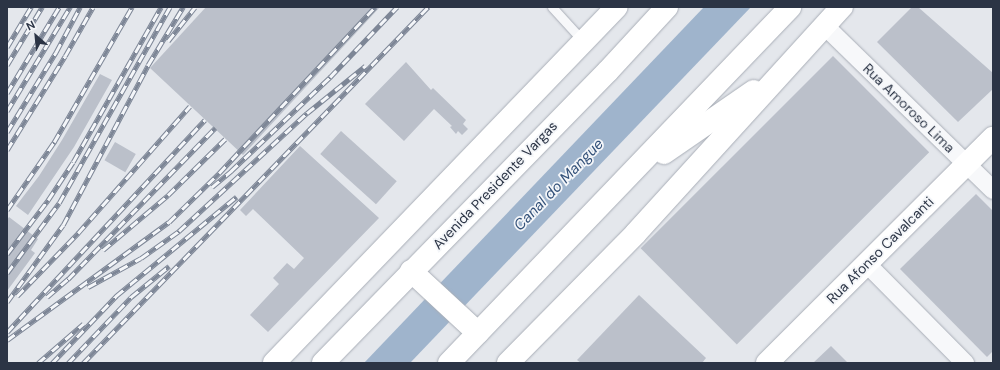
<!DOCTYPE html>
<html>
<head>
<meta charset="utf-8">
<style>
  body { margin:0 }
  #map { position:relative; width:1000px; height:370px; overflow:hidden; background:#e4e7ec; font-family:"DM Sans",sans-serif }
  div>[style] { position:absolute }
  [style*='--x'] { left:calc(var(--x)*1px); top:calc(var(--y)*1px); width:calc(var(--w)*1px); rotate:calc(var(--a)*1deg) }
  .water>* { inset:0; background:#9fb4cc }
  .building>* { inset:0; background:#bbc0ca; transform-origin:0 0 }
  .roads { filter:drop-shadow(0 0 1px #a9aeb7) drop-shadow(0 0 1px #a9aeb7) }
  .lane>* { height:9px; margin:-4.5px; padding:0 4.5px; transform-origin:4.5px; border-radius:4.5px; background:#f7f8fa }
  .street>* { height:18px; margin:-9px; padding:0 9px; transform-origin:9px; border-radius:9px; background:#f7f8fa }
  .secondary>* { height:22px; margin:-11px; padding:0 11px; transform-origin:11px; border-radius:11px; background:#fff }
  .primary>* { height:22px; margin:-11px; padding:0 11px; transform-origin:11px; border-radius:11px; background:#fff }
  .rail>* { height:4.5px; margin-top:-2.25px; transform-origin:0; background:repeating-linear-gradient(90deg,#f4f6f9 0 9px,#7d8696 0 18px); box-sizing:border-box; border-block:1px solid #7d8696 }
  span { translate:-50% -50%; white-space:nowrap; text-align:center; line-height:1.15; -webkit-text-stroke:3.5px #f4f6f9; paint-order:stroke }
  .street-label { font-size:14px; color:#2b3445 }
  .water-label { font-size:15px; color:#34527a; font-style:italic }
  .frame { position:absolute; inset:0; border:8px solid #2b3445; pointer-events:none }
  .north { position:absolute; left:16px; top:16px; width:40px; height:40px; -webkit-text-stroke:3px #f4f6f9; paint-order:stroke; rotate:333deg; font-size:11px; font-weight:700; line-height:16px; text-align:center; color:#2b3445 }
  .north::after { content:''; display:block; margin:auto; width:14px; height:18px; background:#2b3445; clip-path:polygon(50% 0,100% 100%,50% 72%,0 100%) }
</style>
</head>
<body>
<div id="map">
  <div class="water">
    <i style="clip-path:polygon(704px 7px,751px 7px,410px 363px,364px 363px)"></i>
  </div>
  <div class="building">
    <i style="clip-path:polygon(206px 7px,380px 7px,243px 155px,150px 68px)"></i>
    <i style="clip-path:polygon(912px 7px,918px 7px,993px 73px,993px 89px,958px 122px,877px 42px)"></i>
    <i style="left:833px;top:56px;width:136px;height:272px;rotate:45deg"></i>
    <i style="clip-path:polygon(406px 62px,431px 90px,433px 88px,466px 120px,463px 124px,468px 129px,462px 135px,458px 131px,456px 134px,450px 127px,452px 126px,434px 109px,404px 141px,365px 104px)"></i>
    <i style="clip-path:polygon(100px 74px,112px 80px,74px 147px,28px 215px,16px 206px,39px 176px,62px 140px)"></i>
    <i style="left:341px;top:131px;width:75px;height:31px;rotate:42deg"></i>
    <i style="left:115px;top:142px;width:24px;height:21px;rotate:30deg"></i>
    <i style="clip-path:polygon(300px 146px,379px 218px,268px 332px,250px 315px,279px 284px,273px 278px,287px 263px,294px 269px,304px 258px,253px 209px,246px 216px,240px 210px)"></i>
    <i style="clip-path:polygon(976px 194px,993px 211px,993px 351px,987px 357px,900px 269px)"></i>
    <i style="clip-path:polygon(9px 217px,38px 239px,31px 250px,35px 253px,7px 291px,7px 220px)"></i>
    <i style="clip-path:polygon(639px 295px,706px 358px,702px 363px,581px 363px,577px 360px)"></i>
    <i style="clip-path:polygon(831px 346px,848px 363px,813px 363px)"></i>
  </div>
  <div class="roads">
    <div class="lane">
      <i style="--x:552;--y:7;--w:47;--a:47.6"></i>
    </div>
    <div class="street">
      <i style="--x:825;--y:26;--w:235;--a:44.3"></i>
      <i style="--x:866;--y:263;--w:141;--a:45.3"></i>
    </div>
    <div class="secondary">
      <i style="--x:274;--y:363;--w:494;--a:-46.1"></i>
      <i style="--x:767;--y:363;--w:319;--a:-44.9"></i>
    </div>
    <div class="primary">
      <i style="--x:664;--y:153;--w:109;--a:-34.6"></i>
      <i style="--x:411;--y:271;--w:91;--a:42.8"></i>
      <i style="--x:323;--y:363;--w:408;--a:-45.7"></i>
      <i style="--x:608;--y:71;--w:87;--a:-47.3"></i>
      <i style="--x:449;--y:363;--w:493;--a:-46.2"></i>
      <i style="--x:508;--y:363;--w:182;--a:-45.4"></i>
      <i style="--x:636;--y:233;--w:306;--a:-47.7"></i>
    </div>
  </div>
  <div class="rail">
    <i style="--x:168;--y:41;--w:43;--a:-51.5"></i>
    <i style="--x:7;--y:47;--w:47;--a:-59"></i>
    <i style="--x:7;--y:65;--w:68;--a:-58.9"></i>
    <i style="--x:7;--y:93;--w:100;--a:-58.8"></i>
    <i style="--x:7;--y:111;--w:122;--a:-58.8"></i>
    <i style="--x:7;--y:132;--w:94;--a:-58.5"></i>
    <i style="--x:56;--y:52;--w:51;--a:-61.9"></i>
    <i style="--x:7;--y:150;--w:110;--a:-58.3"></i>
    <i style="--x:65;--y:56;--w:56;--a:-60.3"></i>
    <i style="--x:212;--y:187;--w:25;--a:-40"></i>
    <i style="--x:231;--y:171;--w:137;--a:-43.5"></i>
    <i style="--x:330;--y:77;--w:97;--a:-46.3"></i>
    <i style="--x:7;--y:210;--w:83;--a:-55.3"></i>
    <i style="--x:54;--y:142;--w:156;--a:-60"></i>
    <i style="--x:103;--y:250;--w:85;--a:-40.2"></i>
    <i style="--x:168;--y:195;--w:80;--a:-44.5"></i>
    <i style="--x:7;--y:254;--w:68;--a:-52.8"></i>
    <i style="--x:48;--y:200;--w:45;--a:-56.7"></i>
    <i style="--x:73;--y:162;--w:178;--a:-60.4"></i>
    <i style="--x:7;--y:273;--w:87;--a:-53.4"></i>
    <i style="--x:59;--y:203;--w:225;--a:-60.5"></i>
    <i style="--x:88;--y:287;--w:60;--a:-28.7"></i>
    <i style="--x:141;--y:258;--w:47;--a:-35.4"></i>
    <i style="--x:179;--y:231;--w:174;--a:-42.7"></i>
    <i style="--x:307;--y:113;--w:75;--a:-39"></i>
    <i style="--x:17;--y:296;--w:88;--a:-45.9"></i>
    <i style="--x:78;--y:233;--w:169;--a:-48.6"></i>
    <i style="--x:47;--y:297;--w:28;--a:-41"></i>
    <i style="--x:68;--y:279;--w:211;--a:-45.8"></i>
    <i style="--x:7;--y:302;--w:95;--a:-54"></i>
    <i style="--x:63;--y:225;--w:181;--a:-62"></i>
    <i style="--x:148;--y:65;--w:68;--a:-58.9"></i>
    <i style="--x:7;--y:332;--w:290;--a:-47"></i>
    <i style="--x:7;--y:340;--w:200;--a:-36.1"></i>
    <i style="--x:169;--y:222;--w:70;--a:-44.4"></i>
    <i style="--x:219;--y:173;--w:228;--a:-46.8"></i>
    <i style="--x:38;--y:363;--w:60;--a:-40.9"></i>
    <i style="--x:52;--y:363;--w:93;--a:-46.3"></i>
    <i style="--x:116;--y:296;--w:156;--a:-39.5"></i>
    <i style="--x:68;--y:363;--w:91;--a:-46.3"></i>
    <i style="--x:131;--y:297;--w:49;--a:-39.2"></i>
    <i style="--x:83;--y:363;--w:496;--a:-45.9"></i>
  </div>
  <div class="street-label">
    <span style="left:909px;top:108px;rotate:44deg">Rua Amoroso Lima</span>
    <span style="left:495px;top:185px;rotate:-46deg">Avenida Presidente Vargas</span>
    <span style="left:880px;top:250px;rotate:-45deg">Rua Afonso Cavalcanti</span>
  </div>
  <div class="water-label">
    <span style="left:559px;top:185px;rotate:-46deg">Canal do Mangue</span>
  </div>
  <div class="frame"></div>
  <div class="north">N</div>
</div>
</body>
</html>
